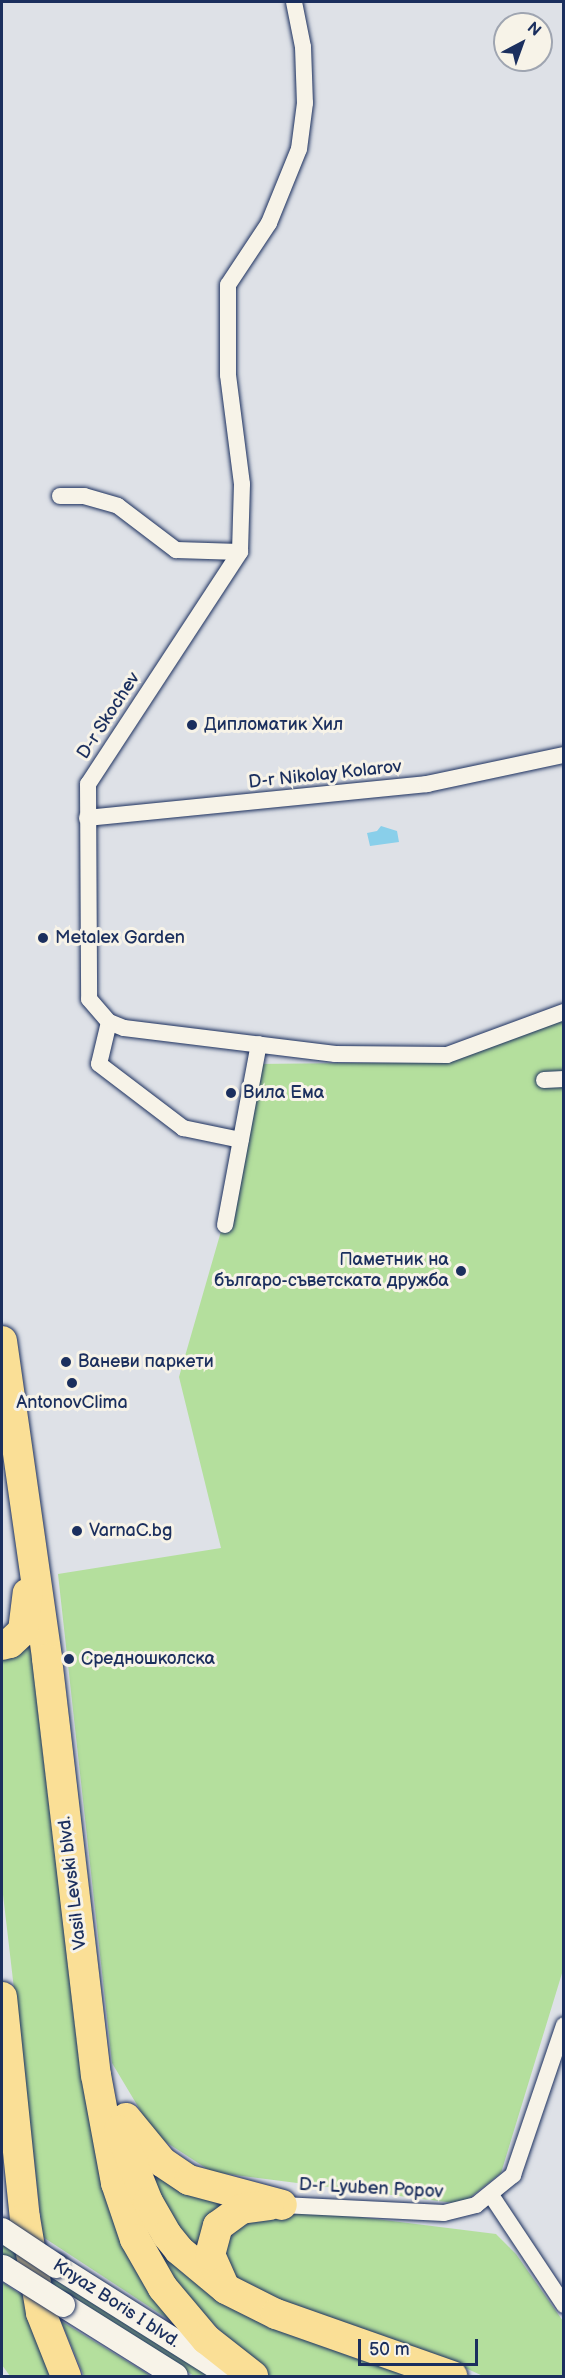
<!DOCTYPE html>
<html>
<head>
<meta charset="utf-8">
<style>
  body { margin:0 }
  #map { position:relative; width:565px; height:2378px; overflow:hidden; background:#dee1e7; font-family:"Balsamiq Sans",sans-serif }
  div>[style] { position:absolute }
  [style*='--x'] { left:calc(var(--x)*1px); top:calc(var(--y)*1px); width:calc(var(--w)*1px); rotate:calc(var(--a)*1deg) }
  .green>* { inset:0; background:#b4df9d }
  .water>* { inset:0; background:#89cfea }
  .roads { filter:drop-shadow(0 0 2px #1b2f5e) drop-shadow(0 0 2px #1b2f5e) }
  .street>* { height:16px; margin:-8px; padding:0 8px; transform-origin:8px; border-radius:8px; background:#f7f3e8 }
  .secondary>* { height:24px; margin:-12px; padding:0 12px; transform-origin:12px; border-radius:12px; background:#f7f3e8 }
  .highway>* { height:30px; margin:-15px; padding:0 15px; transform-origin:15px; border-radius:15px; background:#fadf96 }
  .bridges { filter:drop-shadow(0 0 2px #1b2f5e) drop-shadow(0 0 2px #1b2f5e) }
  .secondary-bridge>* { height:24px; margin:-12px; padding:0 12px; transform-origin:12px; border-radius:12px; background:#f7f3e8 }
  .dots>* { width:16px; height:16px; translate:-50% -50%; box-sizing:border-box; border:3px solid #f7f3e8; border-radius:50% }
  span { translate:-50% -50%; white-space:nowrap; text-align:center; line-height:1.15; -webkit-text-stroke:6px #f7f3e8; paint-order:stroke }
  .street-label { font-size:18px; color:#1b2f5e }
  .poi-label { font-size:18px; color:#1b2f5e }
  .left { translate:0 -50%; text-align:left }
  .right { translate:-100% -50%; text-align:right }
  .frame { position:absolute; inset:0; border:3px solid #1b2f5e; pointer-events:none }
  .north { position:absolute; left:493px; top:12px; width:60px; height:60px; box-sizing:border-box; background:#f7f3e8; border:2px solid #9fa5b1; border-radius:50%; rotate:41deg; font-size:16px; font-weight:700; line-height:24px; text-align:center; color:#1b2f5e }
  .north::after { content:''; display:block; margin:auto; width:21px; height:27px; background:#1b2f5e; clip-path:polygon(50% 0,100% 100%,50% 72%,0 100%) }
  .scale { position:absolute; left:358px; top:2339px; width:120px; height:27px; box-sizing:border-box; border:3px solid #1b2f5e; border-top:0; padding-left:8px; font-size:18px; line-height:21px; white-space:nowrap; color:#1b2f5e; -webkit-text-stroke:4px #f7f3e8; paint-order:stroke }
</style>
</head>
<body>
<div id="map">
  <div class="green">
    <i style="clip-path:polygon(563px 1020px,563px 1970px,501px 2173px,462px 2204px,212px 2172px,155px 2135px,112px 2063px,58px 1574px,221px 1548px,179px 1377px,228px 1207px,255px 1064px,448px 1062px)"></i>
    <i style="clip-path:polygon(29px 1640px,79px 1986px,171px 2321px,43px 2237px,2px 1886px,2px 1655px)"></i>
    <i style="clip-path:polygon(139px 2149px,223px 2203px,206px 2252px,175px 2235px)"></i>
    <i style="clip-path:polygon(125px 2170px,161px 2243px,436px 2376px,266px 2376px,166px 2277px)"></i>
    <i style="clip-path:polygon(258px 2213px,344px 2215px,496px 2234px,516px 2254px,563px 2321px,563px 2376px,483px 2376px,439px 2356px,298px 2314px,225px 2274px,224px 2238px)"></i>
    <i style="clip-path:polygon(2px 2242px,213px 2376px,194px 2376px,2px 2255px)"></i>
    <i style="clip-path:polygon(2px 2282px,31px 2301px,57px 2376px,10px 2376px,2px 2365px)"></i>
    <i style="clip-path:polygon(61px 2321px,151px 2376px,84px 2376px)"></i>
  </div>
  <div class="water">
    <i style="clip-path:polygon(381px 826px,397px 831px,399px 842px,370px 846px,367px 833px,377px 831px)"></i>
  </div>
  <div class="roads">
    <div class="street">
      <i style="--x:294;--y:2;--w:46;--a:78.7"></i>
      <i style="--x:303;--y:47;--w:56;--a:88"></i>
      <i style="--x:305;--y:103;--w:46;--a:97.4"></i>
      <i style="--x:299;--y:149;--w:80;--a:112.1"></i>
      <i style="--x:269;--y:223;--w:74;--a:123.5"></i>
      <i style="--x:228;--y:285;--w:90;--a:90"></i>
      <i style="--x:228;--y:375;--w:110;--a:82.7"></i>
      <i style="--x:242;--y:484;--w:68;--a:91.7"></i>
      <i style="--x:240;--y:552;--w:277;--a:123.2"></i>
      <i style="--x:88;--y:784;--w:215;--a:89.7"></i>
      <i style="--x:89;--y:999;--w:30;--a:49"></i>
      <i style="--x:109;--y:1022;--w:16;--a:22"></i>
      <i style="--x:124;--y:1028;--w:213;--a:7"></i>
      <i style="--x:335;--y:1054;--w:112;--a:0.5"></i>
      <i style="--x:447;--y:1055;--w:125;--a:-20.2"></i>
      <i style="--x:60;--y:496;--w:24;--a:0"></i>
      <i style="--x:84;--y:496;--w:35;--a:16"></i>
      <i style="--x:118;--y:506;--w:73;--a:37.2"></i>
      <i style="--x:176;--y:550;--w:64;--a:1.8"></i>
      <i style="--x:87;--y:818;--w:342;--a:-5.7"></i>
      <i style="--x:427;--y:784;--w:140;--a:-12"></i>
      <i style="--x:109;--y:1022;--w:43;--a:103.4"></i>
      <i style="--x:99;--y:1064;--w:106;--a:37.3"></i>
      <i style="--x:183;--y:1128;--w:59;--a:11.7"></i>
      <i style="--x:544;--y:1080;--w:20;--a:-3"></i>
      <i style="--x:225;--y:1225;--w:184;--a:-79.4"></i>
      <i style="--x:491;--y:2195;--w:132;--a:56.4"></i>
      <i style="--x:282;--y:2205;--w:162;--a:2.8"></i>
      <i style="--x:444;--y:2213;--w:33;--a:-14"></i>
      <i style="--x:476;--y:2205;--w:48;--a:-39"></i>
      <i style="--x:513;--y:2175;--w:158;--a:-71.2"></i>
    </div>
    <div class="secondary">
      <i style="--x:56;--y:2266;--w:207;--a:32.2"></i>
      <i style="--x:63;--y:2305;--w:133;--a:32.1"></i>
    </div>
    <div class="highway">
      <i style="--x:2;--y:1341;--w:321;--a:81.9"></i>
      <i style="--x:47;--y:1659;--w:419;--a:83.3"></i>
      <i style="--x:96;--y:2075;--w:110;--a:79.5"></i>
      <i style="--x:116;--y:2183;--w:59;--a:71.3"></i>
      <i style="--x:135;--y:2239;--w:56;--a:60.3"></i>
      <i style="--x:163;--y:2288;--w:67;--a:49.9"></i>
      <i style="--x:206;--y:2339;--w:60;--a:38.2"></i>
      <i style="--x:2;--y:1645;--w:8;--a:-14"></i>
      <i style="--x:10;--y:1643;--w:18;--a:-43"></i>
      <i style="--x:23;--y:1631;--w:38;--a:-83"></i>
      <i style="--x:2;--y:1997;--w:222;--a:84.1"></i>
      <i style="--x:25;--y:2218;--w:96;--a:80.4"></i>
      <i style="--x:41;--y:2313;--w:68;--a:68.4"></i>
      <i style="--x:126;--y:2118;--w:57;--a:50.7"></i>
      <i style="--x:162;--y:2162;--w:32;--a:34"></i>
      <i style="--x:189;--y:2180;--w:96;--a:15"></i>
      <i style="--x:119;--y:2130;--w:78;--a:68.1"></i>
      <i style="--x:148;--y:2202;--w:38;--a:60"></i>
      <i style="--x:167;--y:2235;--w:19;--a:51"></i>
      <i style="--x:179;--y:2250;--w:61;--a:39.7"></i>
      <i style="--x:226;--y:2289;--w:56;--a:26.6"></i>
      <i style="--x:276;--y:2314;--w:187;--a:19.4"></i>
      <i style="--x:224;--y:2286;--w:34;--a:-114"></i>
      <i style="--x:210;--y:2255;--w:30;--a:-75"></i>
      <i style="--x:218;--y:2226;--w:29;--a:-36"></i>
      <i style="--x:241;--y:2209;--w:28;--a:-8"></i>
    </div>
  </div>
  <div class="bridges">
    <div class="secondary-bridge">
      <i style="--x:2;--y:2230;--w:65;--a:33.7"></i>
      <i style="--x:3;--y:2267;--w:71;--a:32.3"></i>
    </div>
  </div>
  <div class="dots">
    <i style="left:192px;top:725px;background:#1b2f5e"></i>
    <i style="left:43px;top:938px;background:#1b2f5e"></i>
    <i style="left:231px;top:1093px;background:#1b2f5e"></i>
    <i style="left:461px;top:1271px;background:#1b2f5e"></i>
    <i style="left:66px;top:1362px;background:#1b2f5e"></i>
    <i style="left:72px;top:1383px;background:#1b2f5e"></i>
    <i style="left:77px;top:1531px;background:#1b2f5e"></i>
    <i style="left:69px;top:1659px;background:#1b2f5e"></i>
  </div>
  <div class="street-label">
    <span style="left:109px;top:716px;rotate:-57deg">D-r Skochev</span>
    <span style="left:325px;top:775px;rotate:-6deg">D-r Nikolay Kolarov</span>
    <span style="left:73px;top:1883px;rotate:-97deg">Vasil Levski blvd.</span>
    <span style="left:371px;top:2189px;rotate:3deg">D-r Lyuben Popov</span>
    <span style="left:116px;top:2304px;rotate:33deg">Knyaz Boris I blvd.</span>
  </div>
  <div class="poi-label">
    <span class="left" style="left:204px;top:725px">Дипломатик Хил</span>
    <span class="left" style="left:55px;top:938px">Metalex Garden</span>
    <span class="left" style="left:243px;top:1093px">Вила Ема</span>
    <span class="right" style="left:449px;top:1271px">Паметник на<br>българо-съветската дружба</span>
    <span class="left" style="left:78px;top:1362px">Ваневи паркети</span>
    <span style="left:72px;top:1403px">AntonovClima</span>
    <span class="left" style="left:89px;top:1531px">VarnaC.bg</span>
    <span class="left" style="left:81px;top:1659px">Средношколска</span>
  </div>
  <div class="frame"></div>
  <div class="north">N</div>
  <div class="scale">50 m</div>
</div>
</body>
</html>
